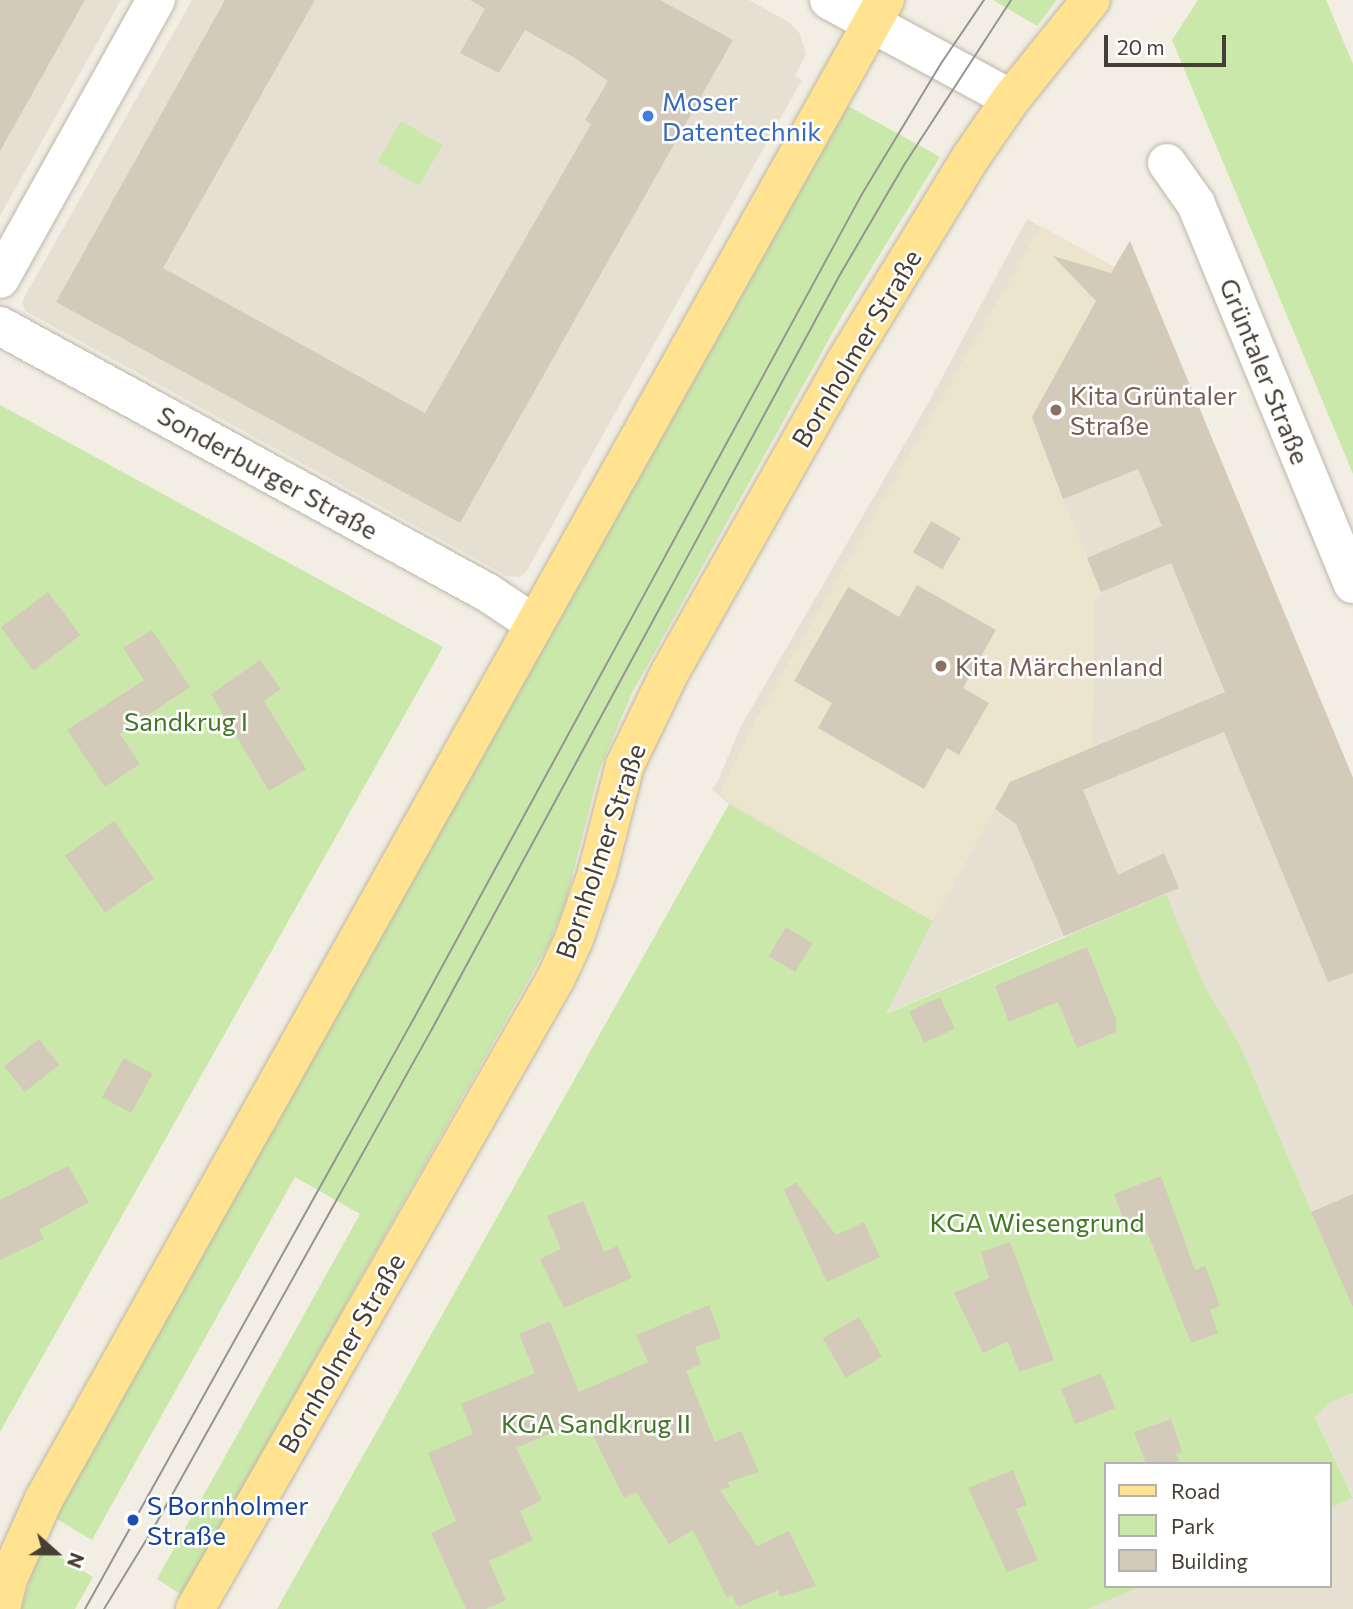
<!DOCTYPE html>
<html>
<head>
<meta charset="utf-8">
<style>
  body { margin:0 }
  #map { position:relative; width:1353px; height:1609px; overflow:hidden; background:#f2eee4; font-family:Commissioner,sans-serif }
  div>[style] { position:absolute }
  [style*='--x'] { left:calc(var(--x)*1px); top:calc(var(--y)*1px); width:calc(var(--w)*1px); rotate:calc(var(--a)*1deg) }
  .residential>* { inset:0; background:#e6e0d2 }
  .education>* { inset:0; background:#ece4cd }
  .green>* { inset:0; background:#cbe8ab; transform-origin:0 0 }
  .building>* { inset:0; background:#d4cab9; transform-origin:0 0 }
  .roads { filter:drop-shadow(0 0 2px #beb6a6) drop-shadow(0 0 2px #beb6a6) }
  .street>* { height:38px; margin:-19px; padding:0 19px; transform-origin:19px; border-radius:19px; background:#fff }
  .primary>* { height:38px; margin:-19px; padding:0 19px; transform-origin:19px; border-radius:19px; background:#ffe390 }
  .tram>* { height:2px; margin:-1px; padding:0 1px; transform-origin:1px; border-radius:1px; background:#949494 }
  .dots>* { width:19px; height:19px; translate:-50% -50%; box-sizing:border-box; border:4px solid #fff; border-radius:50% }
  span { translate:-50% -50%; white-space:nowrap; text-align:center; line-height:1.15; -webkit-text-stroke:5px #fff; paint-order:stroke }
  .shop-label { font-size:26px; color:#366cbe }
  .left { translate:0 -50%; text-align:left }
  .street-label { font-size:26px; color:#443e34 }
  .education-label { font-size:26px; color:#785e54 }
  .park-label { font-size:26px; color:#427726 }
  .transit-label { font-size:26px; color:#164399 }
  .legend { position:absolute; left:1104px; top:1462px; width:228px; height:126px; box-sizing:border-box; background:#fff; border:2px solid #b4b2ae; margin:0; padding:9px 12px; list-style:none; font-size:21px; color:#443e34 }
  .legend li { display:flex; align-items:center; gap:14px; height:35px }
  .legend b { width:35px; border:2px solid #b4b2ae }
  .north { position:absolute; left:21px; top:1518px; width:70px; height:70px; -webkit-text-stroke:5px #fff; paint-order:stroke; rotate:111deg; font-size:19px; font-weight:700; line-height:28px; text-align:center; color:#443e34 }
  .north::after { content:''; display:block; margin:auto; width:24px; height:32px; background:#443e34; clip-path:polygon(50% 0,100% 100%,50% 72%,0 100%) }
  .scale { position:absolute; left:1104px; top:35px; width:122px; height:32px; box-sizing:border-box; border:4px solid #443e34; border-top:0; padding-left:9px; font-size:21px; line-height:24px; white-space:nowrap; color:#443e34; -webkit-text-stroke:5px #fff; paint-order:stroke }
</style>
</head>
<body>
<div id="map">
  <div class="residential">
    <i style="clip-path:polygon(0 0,121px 0,0 216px)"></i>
    <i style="clip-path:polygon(192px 0,749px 0,790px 23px,800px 34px,806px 54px,795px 76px,802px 80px,526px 572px,520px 577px,507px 576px,25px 311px,22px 303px,25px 296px)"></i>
    <i style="clip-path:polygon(1027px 219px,1114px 267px,1130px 241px,1353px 778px,1353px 1308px,1239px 1043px,1203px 983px,1064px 936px,885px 1014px,933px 920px,729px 804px,712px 789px,718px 781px,740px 728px,930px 400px)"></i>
    <i style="clip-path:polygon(1353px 1393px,1353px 1609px,1088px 1609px,1142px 1586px,1330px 1586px,1330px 1507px,1353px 1497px,1315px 1417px,1329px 1403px)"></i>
  </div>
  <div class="education">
    <i style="clip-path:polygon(1041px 226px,1114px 267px,1130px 241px,1195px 402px,1049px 463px,1101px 592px,1095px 601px,1092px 748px,1010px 782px,933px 921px,719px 796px,750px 730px)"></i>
  </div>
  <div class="green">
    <i style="clip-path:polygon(993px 0,1057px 0,1037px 26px)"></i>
    <i style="clip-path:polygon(1198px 0,1326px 0,1353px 64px,1353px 474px,1172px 40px)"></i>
    <i style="clip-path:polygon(848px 106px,940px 157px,843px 314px,632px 693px,599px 771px,566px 901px,550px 942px,182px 1595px,157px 1579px,360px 1214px,295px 1177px,92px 1540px,55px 1518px)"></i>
    <i style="left:401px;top:121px;width:48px;height:47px;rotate:30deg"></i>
    <i style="clip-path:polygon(0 405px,443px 647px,0 1432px)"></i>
    <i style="clip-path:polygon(729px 804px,933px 921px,886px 1014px,1166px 894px,1203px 983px,1239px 1043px,1353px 1308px,1353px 1393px,1329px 1403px,1315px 1417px,1353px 1498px,1330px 1507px,1330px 1464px,1106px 1464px,1106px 1586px,1142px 1586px,1088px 1609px,277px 1609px)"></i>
    <i style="clip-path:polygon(41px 1546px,93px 1577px,75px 1609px,20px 1609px)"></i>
  </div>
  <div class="building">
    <i style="clip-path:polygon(0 0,85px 0,0 151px)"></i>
    <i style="clip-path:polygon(225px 0,315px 0,163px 268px,425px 413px,591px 124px,585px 120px,608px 81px,573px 57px,525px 30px,499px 73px,460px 53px,485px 9px,470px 0,660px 0,733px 40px,460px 523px,56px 302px)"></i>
    <i style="clip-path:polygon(1130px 241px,1353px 778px,1353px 973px,1328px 982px,1224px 732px,1083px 790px,1118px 875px,1164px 853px,1179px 888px,1064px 936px,1016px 824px,995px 809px,1010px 782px,1225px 692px,1171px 563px,1101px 592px,1087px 558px,1162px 526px,1138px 469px,1063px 499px,1032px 417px,1096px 301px,1053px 256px,1111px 273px)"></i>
    <i style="left:931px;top:521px;width:34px;height:36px;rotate:30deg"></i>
    <i style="clip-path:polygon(917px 585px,996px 630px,963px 688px,989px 703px,959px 755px,947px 748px,924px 789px,818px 728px,832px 703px,794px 681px,848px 587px,899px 617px)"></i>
    <i style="left:48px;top:592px;width:54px;height:59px;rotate:53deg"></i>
    <i style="clip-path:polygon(152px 630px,190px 687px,120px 734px,140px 764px,105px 787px,67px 730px,144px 680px,123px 648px)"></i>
    <i style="clip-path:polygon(260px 660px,281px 689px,264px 701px,306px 769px,269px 791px,211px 694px)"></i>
    <i style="left:114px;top:821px;width:70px;height:60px;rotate:55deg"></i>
    <i style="left:786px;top:927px;width:31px;height:34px;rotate:31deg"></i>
    <i style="clip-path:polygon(1087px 947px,1116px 1019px,1116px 1032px,1077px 1048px,1058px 1002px,1009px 1022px,995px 986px)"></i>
    <i style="left:940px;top:997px;width:35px;height:34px;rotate:65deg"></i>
    <i style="left:39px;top:1039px;width:33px;height:44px;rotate:52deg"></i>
    <i style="left:124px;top:1058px;width:33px;height:45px;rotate:29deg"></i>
    <i style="clip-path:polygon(68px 1166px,89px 1202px,39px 1230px,44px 1239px,0 1260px,0 1200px)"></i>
    <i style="clip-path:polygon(1161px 1176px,1195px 1270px,1205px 1266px,1220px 1306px,1210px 1310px,1218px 1333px,1191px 1343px,1146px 1229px,1129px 1235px,1114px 1194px)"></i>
    <i style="clip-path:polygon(796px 1182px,836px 1235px,864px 1222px,880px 1257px,827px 1282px,784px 1190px)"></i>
    <i style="clip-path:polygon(1353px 1194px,1353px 1308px,1311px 1212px)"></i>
    <i style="clip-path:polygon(583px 1201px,604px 1252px,617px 1246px,632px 1278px,564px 1308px,540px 1259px,561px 1249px,547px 1216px)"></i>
    <i style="clip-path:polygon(1010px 1242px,1054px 1360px,1019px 1372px,1008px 1341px,983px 1353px,954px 1293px,989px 1278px,981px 1252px)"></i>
    <i style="clip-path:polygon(709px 1305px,721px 1338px,695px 1347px,701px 1364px,686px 1371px,715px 1442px,741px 1431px,759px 1472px,728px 1482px,730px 1487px,720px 1490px,757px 1546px,789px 1531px,816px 1586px,780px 1597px,778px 1590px,738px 1607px,732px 1595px,727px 1598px,693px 1530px,669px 1544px,636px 1492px,624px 1498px,585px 1419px,516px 1448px,542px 1500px,520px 1511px,533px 1540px,489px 1561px,506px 1600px,486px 1609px,466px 1609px,431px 1533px,456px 1521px,428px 1453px,473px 1434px,461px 1404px,535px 1373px,519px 1334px,550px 1321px,579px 1392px,648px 1362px,636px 1335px)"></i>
    <i style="left:859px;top:1317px;width:46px;height:42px;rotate:60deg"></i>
    <i style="left:1101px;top:1373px;width:38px;height:43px;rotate:68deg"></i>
    <i style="clip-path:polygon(1171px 1419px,1182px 1452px,1176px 1454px,1180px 1464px,1146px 1464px,1134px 1432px)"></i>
    <i style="clip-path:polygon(1013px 1470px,1027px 1505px,1016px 1509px,1038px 1560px,1007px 1572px,968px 1488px)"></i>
  </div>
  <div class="roads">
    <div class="street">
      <i style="--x:829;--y:0;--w:207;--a:28.5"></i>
      <i style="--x:1167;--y:163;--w:50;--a:54.7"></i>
      <i style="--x:1196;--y:204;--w:411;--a:67.6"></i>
      <i style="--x:0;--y:279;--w:320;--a:-60.8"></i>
      <i style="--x:0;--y:326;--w:556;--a:28.68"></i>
      <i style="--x:488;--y:593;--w:54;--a:33.7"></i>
    </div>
    <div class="primary">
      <i style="--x:1;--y:1609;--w:31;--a:-77"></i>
      <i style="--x:8;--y:1579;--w:88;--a:-65.8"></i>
      <i style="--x:44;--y:1499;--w:1719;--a:-60.71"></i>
      <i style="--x:195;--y:1609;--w:727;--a:-60.23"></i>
      <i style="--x:556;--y:978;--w:43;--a:-65.2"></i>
      <i style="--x:574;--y:939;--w:70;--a:-70.8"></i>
      <i style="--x:597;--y:873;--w:112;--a:-75.5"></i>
      <i style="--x:625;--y:765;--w:103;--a:-64.2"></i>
      <i style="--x:670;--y:672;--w:354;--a:-60.5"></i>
      <i style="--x:844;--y:364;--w:243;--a:-58.5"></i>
      <i style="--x:971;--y:157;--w:70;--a:-55.4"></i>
      <i style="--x:1011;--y:99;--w:127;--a:-51.1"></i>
    </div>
  </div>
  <div class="tram">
    <i style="--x:85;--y:1609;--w:674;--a:-60.89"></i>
    <i style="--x:413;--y:1020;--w:940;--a:-61.47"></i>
    <i style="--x:862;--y:194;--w:154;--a:-58.8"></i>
    <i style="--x:942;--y:62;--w:75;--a:-55.9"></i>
    <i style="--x:104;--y:1609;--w:94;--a:-58.5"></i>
    <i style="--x:153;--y:1529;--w:573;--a:-60.84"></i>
    <i style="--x:432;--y:1029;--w:860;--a:-61.59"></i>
    <i style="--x:841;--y:273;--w:125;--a:-59.7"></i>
    <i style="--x:904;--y:165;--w:197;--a:-57"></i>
  </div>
  <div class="dots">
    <i style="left:648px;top:116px;background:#3f7fe0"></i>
    <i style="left:1056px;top:410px;background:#8d6e63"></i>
    <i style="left:941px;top:666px;background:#8d6e63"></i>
    <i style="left:133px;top:1520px;background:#1a4fb4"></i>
  </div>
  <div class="shop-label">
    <span class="left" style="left:662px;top:116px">Moser<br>Datentechnik</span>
  </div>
  <div class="street-label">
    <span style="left:856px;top:348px;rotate:-59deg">Bornholmer Straße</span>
    <span style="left:1265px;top:371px;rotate:68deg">Grüntaler Straße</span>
    <span style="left:268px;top:472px;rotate:29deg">Sonderburger Straße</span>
    <span style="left:600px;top:851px;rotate:-71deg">Bornholmer Straße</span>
    <span style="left:341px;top:1353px;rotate:-60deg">Bornholmer Straße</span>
  </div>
  <div class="education-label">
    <span class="left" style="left:1070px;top:410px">Kita Grüntaler<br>Straße</span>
    <span class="left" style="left:955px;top:666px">Kita Märchenland</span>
  </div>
  <div class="park-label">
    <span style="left:186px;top:721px">Sandkrug I</span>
    <span style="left:1037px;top:1222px">KGA Wiesengrund</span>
    <span style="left:596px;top:1423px">KGA Sandkrug II</span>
  </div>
  <div class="transit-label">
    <span class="left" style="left:147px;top:1520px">S Bornholmer<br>Straße</span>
  </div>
  <ul class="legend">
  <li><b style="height:9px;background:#ffe390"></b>Road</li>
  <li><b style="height:19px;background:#cbe8ab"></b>Park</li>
  <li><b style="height:19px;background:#d4cab9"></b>Building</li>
  </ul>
  <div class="north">N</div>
  <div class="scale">20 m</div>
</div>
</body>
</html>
